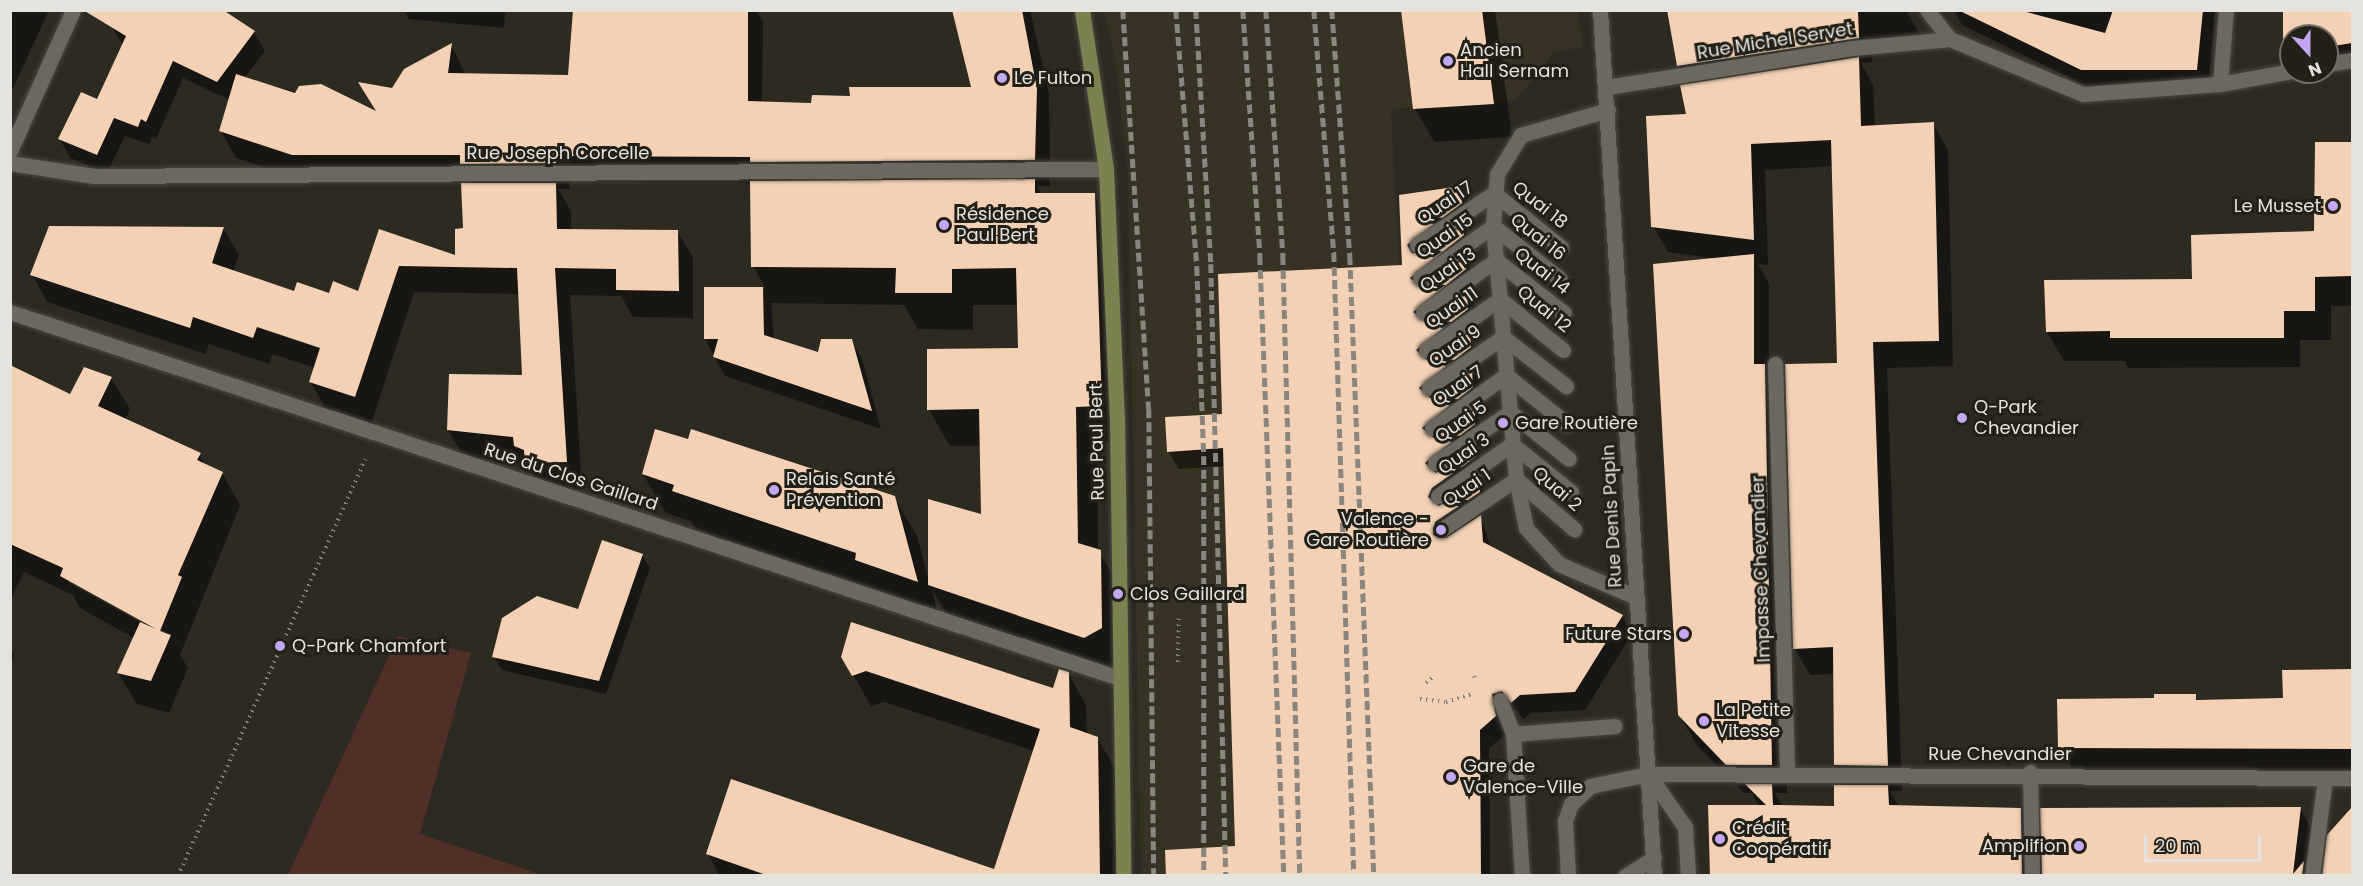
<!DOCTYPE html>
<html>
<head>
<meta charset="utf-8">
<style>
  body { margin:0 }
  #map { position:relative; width:2363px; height:886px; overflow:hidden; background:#2d2a22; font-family:Poppins,sans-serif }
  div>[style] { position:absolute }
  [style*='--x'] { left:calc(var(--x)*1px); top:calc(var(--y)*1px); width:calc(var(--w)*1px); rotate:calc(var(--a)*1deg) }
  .built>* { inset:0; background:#373223 }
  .green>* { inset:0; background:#512e28 }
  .shadow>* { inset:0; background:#0007 }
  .building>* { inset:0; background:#f4d1b4 }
  .path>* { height:4px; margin-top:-2px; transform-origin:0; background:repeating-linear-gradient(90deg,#828079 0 1.5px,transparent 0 6px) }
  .roads { filter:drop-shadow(0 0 2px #4b4842) drop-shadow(0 0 2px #4b4842) }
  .lane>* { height:15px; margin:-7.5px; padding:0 7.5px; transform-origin:7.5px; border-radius:7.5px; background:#6c685f }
  .street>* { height:15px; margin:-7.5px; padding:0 7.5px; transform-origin:7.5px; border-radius:7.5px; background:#6c685f }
  .secondary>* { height:15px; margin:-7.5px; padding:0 7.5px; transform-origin:7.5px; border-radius:7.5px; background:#7c8150 }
  .rail>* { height:4.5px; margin-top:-2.25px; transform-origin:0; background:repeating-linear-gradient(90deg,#898680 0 9px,transparent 0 13.5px) }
  .dots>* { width:16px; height:16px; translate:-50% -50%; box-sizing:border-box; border:3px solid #232018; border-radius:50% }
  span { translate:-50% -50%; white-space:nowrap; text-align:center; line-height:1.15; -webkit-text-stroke:6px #232018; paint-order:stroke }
  .street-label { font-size:18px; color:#e5e3de }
  .poi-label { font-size:18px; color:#e5e3de }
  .left { translate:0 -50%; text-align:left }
  .right { translate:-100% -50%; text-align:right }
  .frame { position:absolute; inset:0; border:12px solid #e5e3de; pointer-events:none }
  .north { position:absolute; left:2279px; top:24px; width:60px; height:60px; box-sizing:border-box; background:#232018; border:2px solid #716e67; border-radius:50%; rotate:159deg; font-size:16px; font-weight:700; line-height:24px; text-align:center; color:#e5e3de }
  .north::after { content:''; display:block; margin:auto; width:21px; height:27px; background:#c3a7f2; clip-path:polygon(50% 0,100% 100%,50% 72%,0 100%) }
  .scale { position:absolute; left:2144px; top:835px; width:117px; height:27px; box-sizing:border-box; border:3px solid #e5e3de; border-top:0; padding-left:8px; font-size:18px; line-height:21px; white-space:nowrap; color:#e5e3de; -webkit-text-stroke:4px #232018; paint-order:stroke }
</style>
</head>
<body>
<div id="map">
  <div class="built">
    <i style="clip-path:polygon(1104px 11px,1577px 11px,1583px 47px,1554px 52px,1516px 100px,1391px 109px,1416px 576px,1422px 875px,1141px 875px,1128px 174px,1115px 57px)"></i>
  </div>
  <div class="green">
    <i style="clip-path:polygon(398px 636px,471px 653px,420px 834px,542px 875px,288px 875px)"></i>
  </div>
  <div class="shadow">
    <i style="clip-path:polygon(10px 10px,49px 10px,10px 95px)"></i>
    <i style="clip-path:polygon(121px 10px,220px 10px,254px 32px,265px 51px,244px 78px,378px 114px,393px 89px,451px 45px,466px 75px,569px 77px,574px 10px,756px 10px,763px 22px,762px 103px,813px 104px,973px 89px,954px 10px,1030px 10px,1049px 94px,1050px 186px,1037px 186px,1042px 195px,1094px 194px,1115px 231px,1123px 442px,1097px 443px,1098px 551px,1121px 588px,1123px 664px,1105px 674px,951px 622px,932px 589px,939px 620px,873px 590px,696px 530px,691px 521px,666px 513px,643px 474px,894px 497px,917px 536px,929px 581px,983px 516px,981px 446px,950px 446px,929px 410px,1020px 350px,1019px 305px,973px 305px,973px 330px,918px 329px,904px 305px,771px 303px,774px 340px,818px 354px,851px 340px,862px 359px,881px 429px,725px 376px,705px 339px,705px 288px,766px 289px,753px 266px,752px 183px,570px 182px,570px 189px,558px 189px,571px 211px,571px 231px,677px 231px,693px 258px,693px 318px,633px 317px,621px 296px,570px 295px,582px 489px,542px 490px,526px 463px,464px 457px,448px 430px,523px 377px,520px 294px,414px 292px,371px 424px,326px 409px,310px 381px,315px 368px,273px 354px,269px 364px,209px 344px,206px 354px,47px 302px,32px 274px,223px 228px,239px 255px,233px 272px,295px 293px,358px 292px,380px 231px,457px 257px,464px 229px,472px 181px,309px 181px,236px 158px,221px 131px,230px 100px,183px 78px,156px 139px,152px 136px,149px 144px,125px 136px,107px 173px,70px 158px,60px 139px,98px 101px,123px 46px,113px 28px)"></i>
    <i style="clip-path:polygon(405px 10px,505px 10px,504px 28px,409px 19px)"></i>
    <i style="clip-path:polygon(1401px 10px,1495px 10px,1512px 137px,1434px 142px,1415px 108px)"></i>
    <i style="clip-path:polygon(evenodd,1668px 10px,1906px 10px,1926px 46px,1872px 50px,1872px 62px,1861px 63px,1873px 85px,1875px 127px,1933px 124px,1948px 150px,1953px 366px,1887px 368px,1902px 791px,1890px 791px,1899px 807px,2020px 809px,2043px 848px,2300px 809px,2320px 843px,2316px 876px,1711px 876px,1760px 807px,1752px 793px,1744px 793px,1696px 744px,1679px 715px,1712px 258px,1668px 252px,1653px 226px,1687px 115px,1690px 85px,1678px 65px,1668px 10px,1834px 166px,1839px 364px,1795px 649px,1810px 675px,1835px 674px,1835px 765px,1848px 786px,1836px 807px,1783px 807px,1775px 793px,1787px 793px,1781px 394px,1769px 374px,1769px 284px,1758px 264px,1768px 265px,1765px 170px,1834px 166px)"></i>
    <i style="clip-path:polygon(1954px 10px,2215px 10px,2208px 89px,2093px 89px,1962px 25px)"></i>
    <i style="clip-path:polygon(2285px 10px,2352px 10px,2352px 67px,2327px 72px,2327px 36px,2291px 36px,2291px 67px,2284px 55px)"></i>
    <i style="clip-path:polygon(2294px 72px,2325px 72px,2297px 77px)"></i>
    <i style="clip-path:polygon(2316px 143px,2352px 143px,2352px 306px,2331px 306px,2331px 340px,2300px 340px,2300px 367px,2128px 368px,2125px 361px,2064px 361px,2047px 332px,2315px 233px)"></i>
    <i style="clip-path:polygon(1460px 188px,1470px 206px,1471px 221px,1463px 228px,1473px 245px,1473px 253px,1465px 260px,1475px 277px,1475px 288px,1467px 295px,1477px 312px,1478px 327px,1469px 334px,1480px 366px,1472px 372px,1482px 389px,1483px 405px,1474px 412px,1484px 429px,1485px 442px,1476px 449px,1487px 475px,1478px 481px,1488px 499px,1489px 510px,1480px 516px,1491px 548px,1622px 617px,1632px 634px,1585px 710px,1531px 713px,1523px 719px,1517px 710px,1506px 709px,1500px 718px,1505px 735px,1489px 748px,1490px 876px,1170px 876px,1237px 848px,1225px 466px,1179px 469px,1168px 451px,1224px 415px,1404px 266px,1400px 197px)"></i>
    <i style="clip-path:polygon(evenodd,10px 373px,71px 396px,111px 378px,130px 409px,125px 420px,199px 454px,206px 466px,222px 473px,240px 505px,180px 655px,188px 668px,169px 713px,137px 704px,118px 673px,134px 638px,80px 608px,73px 595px,24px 572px,10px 601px,10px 373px,69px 579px,164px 631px,162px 634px,69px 583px,69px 579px)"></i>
    <i style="clip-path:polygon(642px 555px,650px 568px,606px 694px,502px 670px,494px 657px,579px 611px)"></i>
    <i style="clip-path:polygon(10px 649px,14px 655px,10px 663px)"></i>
    <i style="clip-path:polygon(843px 657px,1054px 690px,1068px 673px,1086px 705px,1087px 734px,1097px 738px,1116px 770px,1117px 876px,720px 876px,708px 854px,995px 871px,1034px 751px,884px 702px,871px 706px)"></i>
    <i style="clip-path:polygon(2352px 671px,2352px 785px,2081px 784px,2060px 747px,2155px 700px,2195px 695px,2198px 701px,2284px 699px,2284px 672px)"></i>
    <i style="clip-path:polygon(2352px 810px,2352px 876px,2323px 876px,2329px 836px)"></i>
  </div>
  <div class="building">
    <i style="clip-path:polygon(83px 10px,223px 10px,255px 31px,217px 82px,173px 61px,146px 122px,141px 119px,138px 127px,114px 118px,97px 155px,58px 139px,81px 92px,97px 99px,126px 36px)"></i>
    <i style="clip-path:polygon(573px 10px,748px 10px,748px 101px,811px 103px,812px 95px,850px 96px,849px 87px,971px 87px,952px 10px,1022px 10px,1037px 89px,1035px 160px,750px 162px,750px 157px,556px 156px,556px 163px,460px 164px,460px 155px,292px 155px,219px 131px,236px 74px,295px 93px,299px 86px,321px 84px,376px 111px,358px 82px,392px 88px,404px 69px,452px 43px,448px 73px,568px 75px)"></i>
    <i style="clip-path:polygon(1401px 10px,1482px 10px,1494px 104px,1413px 109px)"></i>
    <i style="clip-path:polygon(1667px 10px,1858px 10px,1859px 38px,1677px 66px)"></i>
    <i style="clip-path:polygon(1958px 10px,2019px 10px,2105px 33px,2113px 10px,2203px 10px,2197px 70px,2081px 70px)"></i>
    <i style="clip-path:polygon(2283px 10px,2352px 10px,2352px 43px,2327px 47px,2327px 36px,2291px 36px,2291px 54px,2283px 56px)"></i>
    <i style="clip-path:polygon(1859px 57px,1861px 126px,1934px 122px,1939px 341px,1873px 342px,1888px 766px,1834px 765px,1833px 647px,1793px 649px,1785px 364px,1837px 363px,1831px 140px,1751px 144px,1754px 240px,1651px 227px,1646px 116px,1686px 114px,1680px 85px)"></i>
    <i style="clip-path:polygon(2315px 142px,2352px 142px,2352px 276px,2315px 277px,2315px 311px,2284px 311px,2284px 338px,2110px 338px,2110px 331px,2046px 332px,2044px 280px,2192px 279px,2191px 235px,2314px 231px)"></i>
    <i style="clip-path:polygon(1035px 179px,1035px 193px,1095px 193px,1102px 406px,1076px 407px,1078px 543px,1101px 550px,1102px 628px,1084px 638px,928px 585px,928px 499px,981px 514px,979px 409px,927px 410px,927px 349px,1018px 348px,1016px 268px,952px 269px,952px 293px,895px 293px,896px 268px,751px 267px,750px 181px)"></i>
    <i style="clip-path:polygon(461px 183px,556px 183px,557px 229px,678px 230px,679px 291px,616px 290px,616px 269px,555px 268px,567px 462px,525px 463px,524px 450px,514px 446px,513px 437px,447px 430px,449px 374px,522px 375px,517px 268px,399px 266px,355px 397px,309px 382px,320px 348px,257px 327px,253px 338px,193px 317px,190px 328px,30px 275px,49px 226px,224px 227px,212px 263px,294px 291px,297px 282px,329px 293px,333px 281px,358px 291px,379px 229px,455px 255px,455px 229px,463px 228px)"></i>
    <i style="clip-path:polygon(1461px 186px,1462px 203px,1407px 245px,1412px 253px,1422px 253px,1463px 225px,1464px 235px,1410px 278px,1422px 288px,1465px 258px,1466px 269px,1413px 312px,1425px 322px,1467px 292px,1468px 309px,1416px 350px,1427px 360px,1470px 332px,1471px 347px,1419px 388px,1430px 398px,1472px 370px,1473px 387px,1422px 428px,1434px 438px,1475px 410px,1475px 424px,1425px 463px,1436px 473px,1477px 446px,1477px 456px,1432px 488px,1428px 497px,1439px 506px,1479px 479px,1480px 492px,1435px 522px,1433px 535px,1446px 538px,1481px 515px,1483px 542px,1623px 615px,1575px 692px,1520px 695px,1511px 703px,1502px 691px,1492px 694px,1496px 716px,1480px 730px,1481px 876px,1166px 876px,1165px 850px,1235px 846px,1223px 448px,1167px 452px,1165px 417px,1222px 414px,1218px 274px,1402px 265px,1399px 195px)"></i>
    <i style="clip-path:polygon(1754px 254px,1754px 364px,1765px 364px,1772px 765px,1726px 765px,1678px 715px,1653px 264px)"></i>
    <i style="clip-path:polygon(704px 287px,763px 287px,764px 335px,818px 352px,821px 339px,852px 339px,872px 411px,713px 357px,718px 339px,704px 339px)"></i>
    <i style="clip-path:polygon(10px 365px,70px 394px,84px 367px,112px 377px,98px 406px,201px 453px,197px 460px,223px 472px,178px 575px,182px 577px,160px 631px,171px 635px,151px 681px,117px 673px,140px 622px,156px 629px,60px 576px,63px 568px,10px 544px)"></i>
    <i style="clip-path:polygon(655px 429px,688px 439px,691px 429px,895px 496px,918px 582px,855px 560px,856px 553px,672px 491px,674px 485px,642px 474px)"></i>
    <i style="clip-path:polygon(602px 540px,643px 554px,599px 681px,492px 657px,502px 618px,537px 596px,578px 609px)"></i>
    <i style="clip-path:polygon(851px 622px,1053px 688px,1059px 669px,1069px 672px,1070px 727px,1098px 737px,1100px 876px,769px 876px,706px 854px,731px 779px,994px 869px,1040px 729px,866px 671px,852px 676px,841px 657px)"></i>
    <i style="clip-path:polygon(2352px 669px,2352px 749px,2058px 748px,2057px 699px,2154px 698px,2154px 694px,2196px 694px,2196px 700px,2283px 698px,2282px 670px)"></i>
    <i style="clip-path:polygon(1745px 784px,1772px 784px,1773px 805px,1834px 806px,1834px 785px,1888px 785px,1889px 805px,2021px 808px,2022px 876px,1710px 876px,1708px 805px,1766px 805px)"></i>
    <i style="clip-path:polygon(2301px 807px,2293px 874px,2304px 861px,2302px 876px,2042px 876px,2040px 808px)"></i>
    <i style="clip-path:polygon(2352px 807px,2352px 876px,2322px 876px,2327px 835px)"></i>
  </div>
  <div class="path">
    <i style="--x:1178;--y:662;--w:45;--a:-88.7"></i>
    <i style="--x:1474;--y:676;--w:5;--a:68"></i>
    <i style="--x:1426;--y:683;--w:8;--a:-40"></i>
    <i style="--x:1420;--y:699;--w:26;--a:7"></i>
    <i style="--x:1446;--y:702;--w:27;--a:-17"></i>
    <i style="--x:178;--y:876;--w:457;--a:-65.8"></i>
  </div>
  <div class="roads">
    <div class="lane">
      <i style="--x:1608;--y:110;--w:91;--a:164"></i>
      <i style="--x:1521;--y:135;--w:46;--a:121.6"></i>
      <i style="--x:1497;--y:174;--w:52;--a:94.4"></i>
      <i style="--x:1493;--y:226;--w:254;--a:84.8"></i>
      <i style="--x:1516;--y:479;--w:50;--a:78.5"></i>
      <i style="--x:1526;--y:528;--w:49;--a:47.5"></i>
      <i style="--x:1559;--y:564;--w:84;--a:23.2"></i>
      <i style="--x:1417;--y:245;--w:93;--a:-34"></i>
      <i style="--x:1494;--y:193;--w:86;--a:38.9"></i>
      <i style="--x:1420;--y:278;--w:90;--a:-35.5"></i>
      <i style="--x:1493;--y:226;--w:85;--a:38.3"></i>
      <i style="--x:1423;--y:312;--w:90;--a:-35.5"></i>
      <i style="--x:1496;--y:260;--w:86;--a:37.9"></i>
      <i style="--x:1426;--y:350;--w:90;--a:-34.6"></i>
      <i style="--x:1500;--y:299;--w:81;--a:39"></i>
      <i style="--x:1775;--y:364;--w:409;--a:88.3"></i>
      <i style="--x:1429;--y:388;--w:90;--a:-34.6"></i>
      <i style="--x:1503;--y:337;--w:80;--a:37.9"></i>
      <i style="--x:1432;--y:428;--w:91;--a:-35.6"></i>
      <i style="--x:1506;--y:375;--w:78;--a:38.8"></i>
      <i style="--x:1435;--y:463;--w:91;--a:-34.2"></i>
      <i style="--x:1510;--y:412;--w:75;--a:38.5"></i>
      <i style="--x:1516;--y:479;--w:77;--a:40.8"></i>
      <i style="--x:1438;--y:496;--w:90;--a:-35.1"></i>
      <i style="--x:1512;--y:444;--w:76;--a:39.1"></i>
      <i style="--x:1441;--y:530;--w:91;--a:-34.2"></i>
      <i style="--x:1568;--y:876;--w:55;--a:-93.1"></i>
      <i style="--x:1565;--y:821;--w:18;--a:-71"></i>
      <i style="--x:1571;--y:804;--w:26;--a:-43"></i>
      <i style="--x:1590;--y:786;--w:59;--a:-11.7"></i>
      <i style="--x:1648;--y:774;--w:65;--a:55.1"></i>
      <i style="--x:1685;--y:827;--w:49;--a:86.5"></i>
      <i style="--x:1625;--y:876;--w:34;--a:-32"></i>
    </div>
    <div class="street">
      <i style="--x:1600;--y:10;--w:868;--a:86.43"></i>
      <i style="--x:1927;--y:10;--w:37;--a:52"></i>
      <i style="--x:1950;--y:39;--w:144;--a:22.5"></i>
      <i style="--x:2083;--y:94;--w:137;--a:-4.2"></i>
      <i style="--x:2220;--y:84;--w:72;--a:-10.4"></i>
      <i style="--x:2327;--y:64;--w:25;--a:-9"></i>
      <i style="--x:2220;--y:84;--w:74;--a:-85.4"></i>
      <i style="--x:1607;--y:87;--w:248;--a:-9"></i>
      <i style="--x:1852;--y:48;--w:98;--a:-5.2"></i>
      <i style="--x:10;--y:151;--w:154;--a:-65.9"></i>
      <i style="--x:10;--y:163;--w:85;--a:8.8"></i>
      <i style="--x:94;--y:176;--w:1012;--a:-0.4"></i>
      <i style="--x:10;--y:312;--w:1168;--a:18.26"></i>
      <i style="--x:1500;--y:700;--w:36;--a:69"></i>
      <i style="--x:1513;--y:734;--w:142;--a:86.4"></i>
      <i style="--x:1513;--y:734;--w:102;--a:-4.5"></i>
      <i style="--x:2030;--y:772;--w:104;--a:88.9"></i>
      <i style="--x:1648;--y:774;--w:704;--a:0.33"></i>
      <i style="--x:2312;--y:876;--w:99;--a:-82.4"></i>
    </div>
    <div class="secondary">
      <i style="--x:1082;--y:10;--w:161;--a:81.4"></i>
      <i style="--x:1106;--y:169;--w:249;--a:87.5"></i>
      <i style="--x:1117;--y:418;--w:458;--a:89.2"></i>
    </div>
  </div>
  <div class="rail">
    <i style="--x:1123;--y:10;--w:400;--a:86.3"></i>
    <i style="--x:1149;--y:409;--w:467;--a:89.4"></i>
    <i style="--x:1176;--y:10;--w:258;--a:85.3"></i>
    <i style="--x:1197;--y:267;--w:189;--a:87.9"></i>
    <i style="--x:1204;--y:456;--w:420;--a:90"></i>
    <i style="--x:1196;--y:10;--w:254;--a:86.6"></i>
    <i style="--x:1211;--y:264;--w:612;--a:88.6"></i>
    <i style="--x:1243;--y:10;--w:247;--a:86"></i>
    <i style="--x:1260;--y:256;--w:620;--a:87.78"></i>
    <i style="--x:1266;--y:10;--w:247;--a:86"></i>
    <i style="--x:1283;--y:256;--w:620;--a:88.43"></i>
    <i style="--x:1314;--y:10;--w:244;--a:85.3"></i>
    <i style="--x:1334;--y:253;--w:623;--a:88.16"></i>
    <i style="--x:1332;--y:10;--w:247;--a:85.8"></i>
    <i style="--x:1350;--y:256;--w:620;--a:87.78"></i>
  </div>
  <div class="dots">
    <i style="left:1448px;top:61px;background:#c3a7f2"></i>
    <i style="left:1002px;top:78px;background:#c3a7f2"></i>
    <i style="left:2333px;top:206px;background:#c3a7f2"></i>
    <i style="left:944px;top:225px;background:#c3a7f2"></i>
    <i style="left:1962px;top:418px;background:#c3a7f2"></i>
    <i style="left:1503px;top:423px;background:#c3a7f2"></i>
    <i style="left:774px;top:490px;background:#c3a7f2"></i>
    <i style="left:1441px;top:530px;background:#c3a7f2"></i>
    <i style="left:1118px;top:594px;background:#c3a7f2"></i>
    <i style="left:1684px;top:634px;background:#c3a7f2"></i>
    <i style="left:280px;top:646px;background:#c3a7f2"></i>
    <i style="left:1704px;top:721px;background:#c3a7f2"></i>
    <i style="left:1451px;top:777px;background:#c3a7f2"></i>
    <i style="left:1720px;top:839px;background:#c3a7f2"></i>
    <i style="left:2079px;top:846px;background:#c3a7f2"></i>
  </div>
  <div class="street-label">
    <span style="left:1775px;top:41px;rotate:-9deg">Rue Michel Servet</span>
    <span style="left:558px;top:153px">Rue Joseph Corcelle</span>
    <span style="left:1445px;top:203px;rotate:-34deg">Quai 17</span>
    <span style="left:1540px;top:205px;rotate:38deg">Quai 18</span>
    <span style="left:1445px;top:236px;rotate:-35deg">Quai 15</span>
    <span style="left:1538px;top:237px;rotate:38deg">Quai 16</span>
    <span style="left:1448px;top:270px;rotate:-35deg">Quai 13</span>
    <span style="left:1542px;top:271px;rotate:38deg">Quai 14</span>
    <span style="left:1452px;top:308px;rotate:-35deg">Quai 11</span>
    <span style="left:1544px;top:309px;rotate:39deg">Quai 12</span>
    <span style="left:1455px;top:346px;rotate:-35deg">Quai 9</span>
    <span style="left:1458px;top:386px;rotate:-35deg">Quai 7</span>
    <span style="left:1461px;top:422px;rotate:-35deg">Quai 5</span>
    <span style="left:1097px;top:442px;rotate:-91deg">Rue Paul Bert</span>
    <span style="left:1464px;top:454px;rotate:-35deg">Quai 3</span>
    <span style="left:571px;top:477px;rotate:18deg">Rue du Clos Gaillard</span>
    <span style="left:1467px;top:488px;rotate:-34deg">Quai 1</span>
    <span style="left:1557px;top:489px;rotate:41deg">Quai 2</span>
    <span style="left:1612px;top:516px;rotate:-93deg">Rue Denis Papin</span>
    <span style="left:1761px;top:569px;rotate:-92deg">Impasse Chevandier</span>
    <span style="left:2000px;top:754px">Rue Chevandier</span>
  </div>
  <div class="poi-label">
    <span class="left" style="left:1460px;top:61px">Ancien<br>Hall Sernam</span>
    <span class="left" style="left:1014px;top:78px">Le Fulton</span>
    <span class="right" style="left:2321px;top:206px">Le Musset</span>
    <span class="left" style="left:956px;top:225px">Résidence<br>Paul Bert</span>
    <span class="left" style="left:1974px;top:418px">Q-Park<br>Chevandier</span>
    <span class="left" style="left:1515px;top:423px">Gare Routière</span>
    <span class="left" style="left:786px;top:490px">Relais Santé<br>Prévention</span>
    <span class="right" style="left:1429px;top:530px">Valence -<br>Gare Routière</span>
    <span class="left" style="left:1130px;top:594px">Clos Gaillard</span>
    <span class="right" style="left:1672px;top:634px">Future Stars</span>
    <span class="left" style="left:292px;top:646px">Q-Park Chamfort</span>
    <span class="left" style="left:1716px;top:721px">La Petite<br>Vitesse</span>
    <span class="left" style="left:1463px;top:777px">Gare de<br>Valence-Ville</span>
    <span class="left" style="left:1732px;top:839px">Crédit<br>Coopératif</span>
    <span class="right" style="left:2067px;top:846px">Amplifion</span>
  </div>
  <div class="frame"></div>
  <div class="north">N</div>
  <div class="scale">20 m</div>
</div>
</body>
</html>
